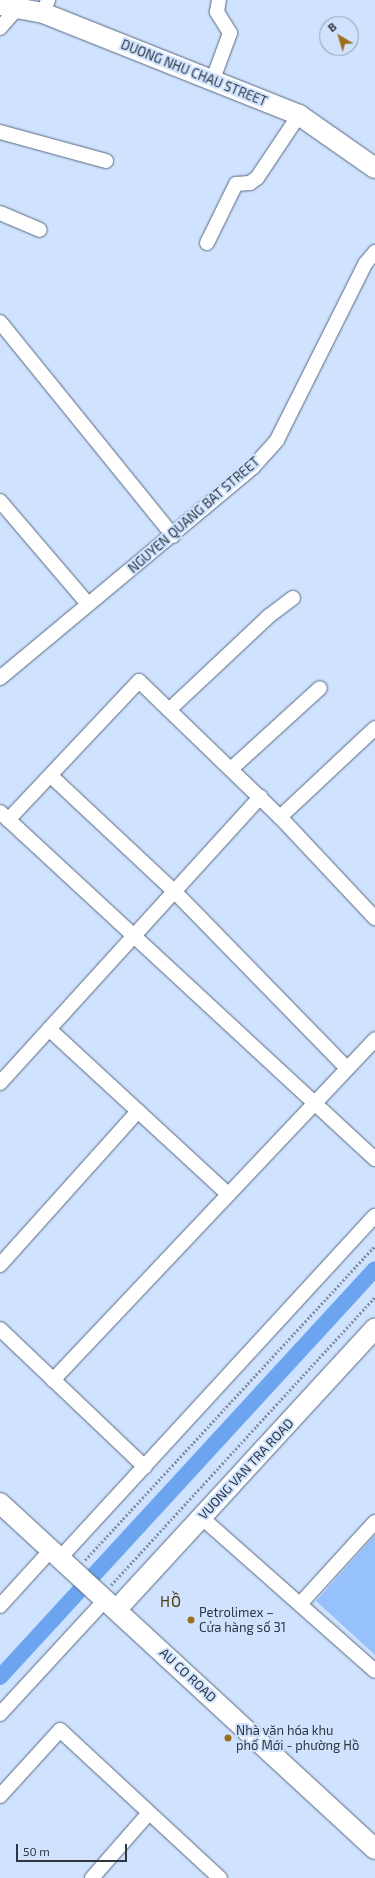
<!DOCTYPE html>
<html>
<head>
<meta charset="utf-8">
<style>
  body { margin:0 }
  #map { position:relative; width:375px; height:1878px; overflow:hidden; background:#d0e3fe; font-family:"Exo 2",sans-serif }
  div>[style] { position:absolute }
  [style*='--x'] { left:calc(var(--x)*1px); top:calc(var(--y)*1px); width:calc(var(--w)*1px); rotate:calc(var(--a)*1deg) }
  .green>* { inset:0; background:#97c1fc }
  .canal>* { height:16px; margin:-8px; padding:0 8px; transform-origin:8px; border-radius:8px; background:#6da4f0 }
  .path>* { height:2.5px; margin-top:-1.25px; transform-origin:0; background:repeating-linear-gradient(90deg,#8491a5 0 2px,transparent 0 4px) }
  .roads { filter:drop-shadow(0 0 1px #596981) drop-shadow(0 0 1px #596981) }
  .street>* { height:14px; margin:-7px; padding:0 7px; transform-origin:7px; border-radius:7px; background:#fff }
  .secondary>* { height:20px; margin:-10px; padding:0 10px; transform-origin:10px; border-radius:10px; background:#fff }
  .dots>* { width:11px; height:11px; translate:-50% -50%; box-sizing:border-box; border:2px solid #d0e3fe; border-radius:50% }
  span { translate:-50% -50%; white-space:nowrap; text-align:center; line-height:1.15; -webkit-text-stroke:4px #d0e3fe; paint-order:stroke }
  .street-label { font-size:13px; color:#2f3641 }
  .poi-label { font-size:13px; color:#2f3641 }
  .left { translate:0 -50%; text-align:left }
  .quarter-label { font-size:15px; color:#503a16; letter-spacing:1px }
  .north { position:absolute; left:319px; top:16px; width:40px; height:40px; box-sizing:border-box; background:#d0e3fe; border:1px solid #909eb2; border-radius:50%; rotate:322deg; font-size:11px; font-weight:700; line-height:16px; text-align:center; color:#2f3641 }
  .north::after { content:''; display:block; margin:auto; width:14px; height:18px; background:#9c6f1f; clip-path:polygon(50% 0,100% 100%,50% 72%,0 100%) }
  .scale { position:absolute; left:16px; top:1844px; width:111px; height:18px; box-sizing:border-box; border:2px solid #2f3641; border-top:0; padding-left:5px; font-size:12px; line-height:14px; white-space:nowrap; color:#2f3641; -webkit-text-stroke:3px #d0e3fe; paint-order:stroke }
</style>
</head>
<body>
<div id="map">
  <div class="green">
    <i style="clip-path:polygon(375px 1535px,375px 1655px,316px 1601px)"></i>
  </div>
  <div class="canal">
    <i style="--x:0;--y:1677;--w:554;--a:-47.41"></i>
  </div>
  <div class="path">
    <i style="--x:85;--y:1560;--w:427;--a:-47.3"></i>
    <i style="--x:111;--y:1585;--w:391;--a:-47.5"></i>
  </div>
  <div class="roads">
    <div class="street">
      <i style="--x:43;--y:13;--w:14;--a:-69"></i>
      <i style="--x:0;--y:28;--w:23;--a:-49"></i>
      <i style="--x:213;--y:79;--w:49;--a:-69.7"></i>
      <i style="--x:230;--y:33;--w:25;--a:-122"></i>
      <i style="--x:217;--y:12;--w:12;--a:-81"></i>
      <i style="--x:0;--y:132;--w:110;--a:15.3"></i>
      <i style="--x:0;--y:213;--w:43;--a:23"></i>
      <i style="--x:207;--y:243;--w:66;--a:-63.8"></i>
      <i style="--x:236;--y:184;--w:14;--a:-4"></i>
      <i style="--x:250;--y:183;--w:9;--a:-36"></i>
      <i style="--x:257;--y:178;--w:76;--a:-56.3"></i>
      <i style="--x:0;--y:322;--w:275;--a:51"></i>
      <i style="--x:0;--y:501;--w:135;--a:49.5"></i>
      <i style="--x:0;--y:678;--w:329;--a:-39.8"></i>
      <i style="--x:253;--y:467;--w:36;--a:-48"></i>
      <i style="--x:277;--y:440;--w:197;--a:-63.4"></i>
      <i style="--x:365;--y:264;--w:16;--a:-50"></i>
      <i style="--x:169;--y:710;--w:137;--a:-43.2"></i>
      <i style="--x:269;--y:616;--w:30;--a:-37"></i>
      <i style="--x:231;--y:769;--w:120;--a:-42.3"></i>
      <i style="--x:51;--y:776;--w:168;--a:43.1"></i>
      <i style="--x:174;--y:891;--w:246;--a:45.7"></i>
      <i style="--x:0;--y:812;--w:511;--a:42.78"></i>
      <i style="--x:280;--y:817;--w:130;--a:-43.1"></i>
      <i style="--x:8;--y:820;--w:191;--a:-46.7"></i>
      <i style="--x:139;--y:681;--w:196;--a:44"></i>
      <i style="--x:280;--y:817;--w:139;--a:46.8"></i>
      <i style="--x:49;--y:1029;--w:242;--a:42.7"></i>
      <i style="--x:0;--y:1083;--w:387;--a:-47.7"></i>
      <i style="--x:0;--y:1265;--w:207;--a:-48.1"></i>
      <i style="--x:0;--y:1329;--w:200;--a:43.6"></i>
      <i style="--x:53;--y:1380;--w:469;--a:-46.6"></i>
      <i style="--x:201;--y:1517;--w:232;--a:41.5"></i>
      <i style="--x:60;--y:1558;--w:465;--a:-47.4"></i>
      <i style="--x:300;--y:1604;--w:111;--a:-47.6"></i>
      <i style="--x:0;--y:1606;--w:76;--a:-47.7"></i>
      <i style="--x:0;--y:1714;--w:156;--a:-47.3"></i>
      <i style="--x:0;--y:1796;--w:89;--a:-47.7"></i>
      <i style="--x:60;--y:1730;--w:218;--a:42.8"></i>
      <i style="--x:92;--y:1878;--w:86;--a:-48.8"></i>
    </div>
    <div class="secondary">
      <i style="--x:0;--y:5;--w:44;--a:10.5"></i>
      <i style="--x:43;--y:13;--w:276;--a:21.7"></i>
      <i style="--x:299;--y:115;--w:93;--a:34.9"></i>
      <i style="--x:0;--y:1503;--w:510;--a:42.7"></i>
      <i style="--x:117;--y:1609;--w:381;--a:-47.4"></i>
    </div>
  </div>
  <div class="dots">
    <i style="left:191px;top:1620px;background:#9c6f1f"></i>
    <i style="left:228px;top:1738px;background:#9c6f1f"></i>
  </div>
  <div class="street-label">
    <span style="left:194px;top:73px;rotate:22deg">DUONG NHU CHAU STREET</span>
    <span style="left:194px;top:515px;rotate:-41deg">NGUYEN QUANG BAT STREET</span>
    <span style="left:246px;top:1469px;rotate:-47deg">VUONG VAN TRA ROAD</span>
    <span style="left:188px;top:1675px;rotate:43deg">AU CO ROAD</span>
  </div>
  <div class="poi-label">
    <span class="left" style="left:199px;top:1620px">Petrolimex –<br>Cửa hàng số 31</span>
    <span class="left" style="left:236px;top:1738px">Nhà văn hóa khu<br>phố Mới - phường Hồ</span>
  </div>
  <div class="quarter-label">
    <span style="left:171px;top:1602px">HỒ</span>
  </div>
  <div class="north">B</div>
  <div class="scale">50 m</div>
</div>
</body>
</html>
